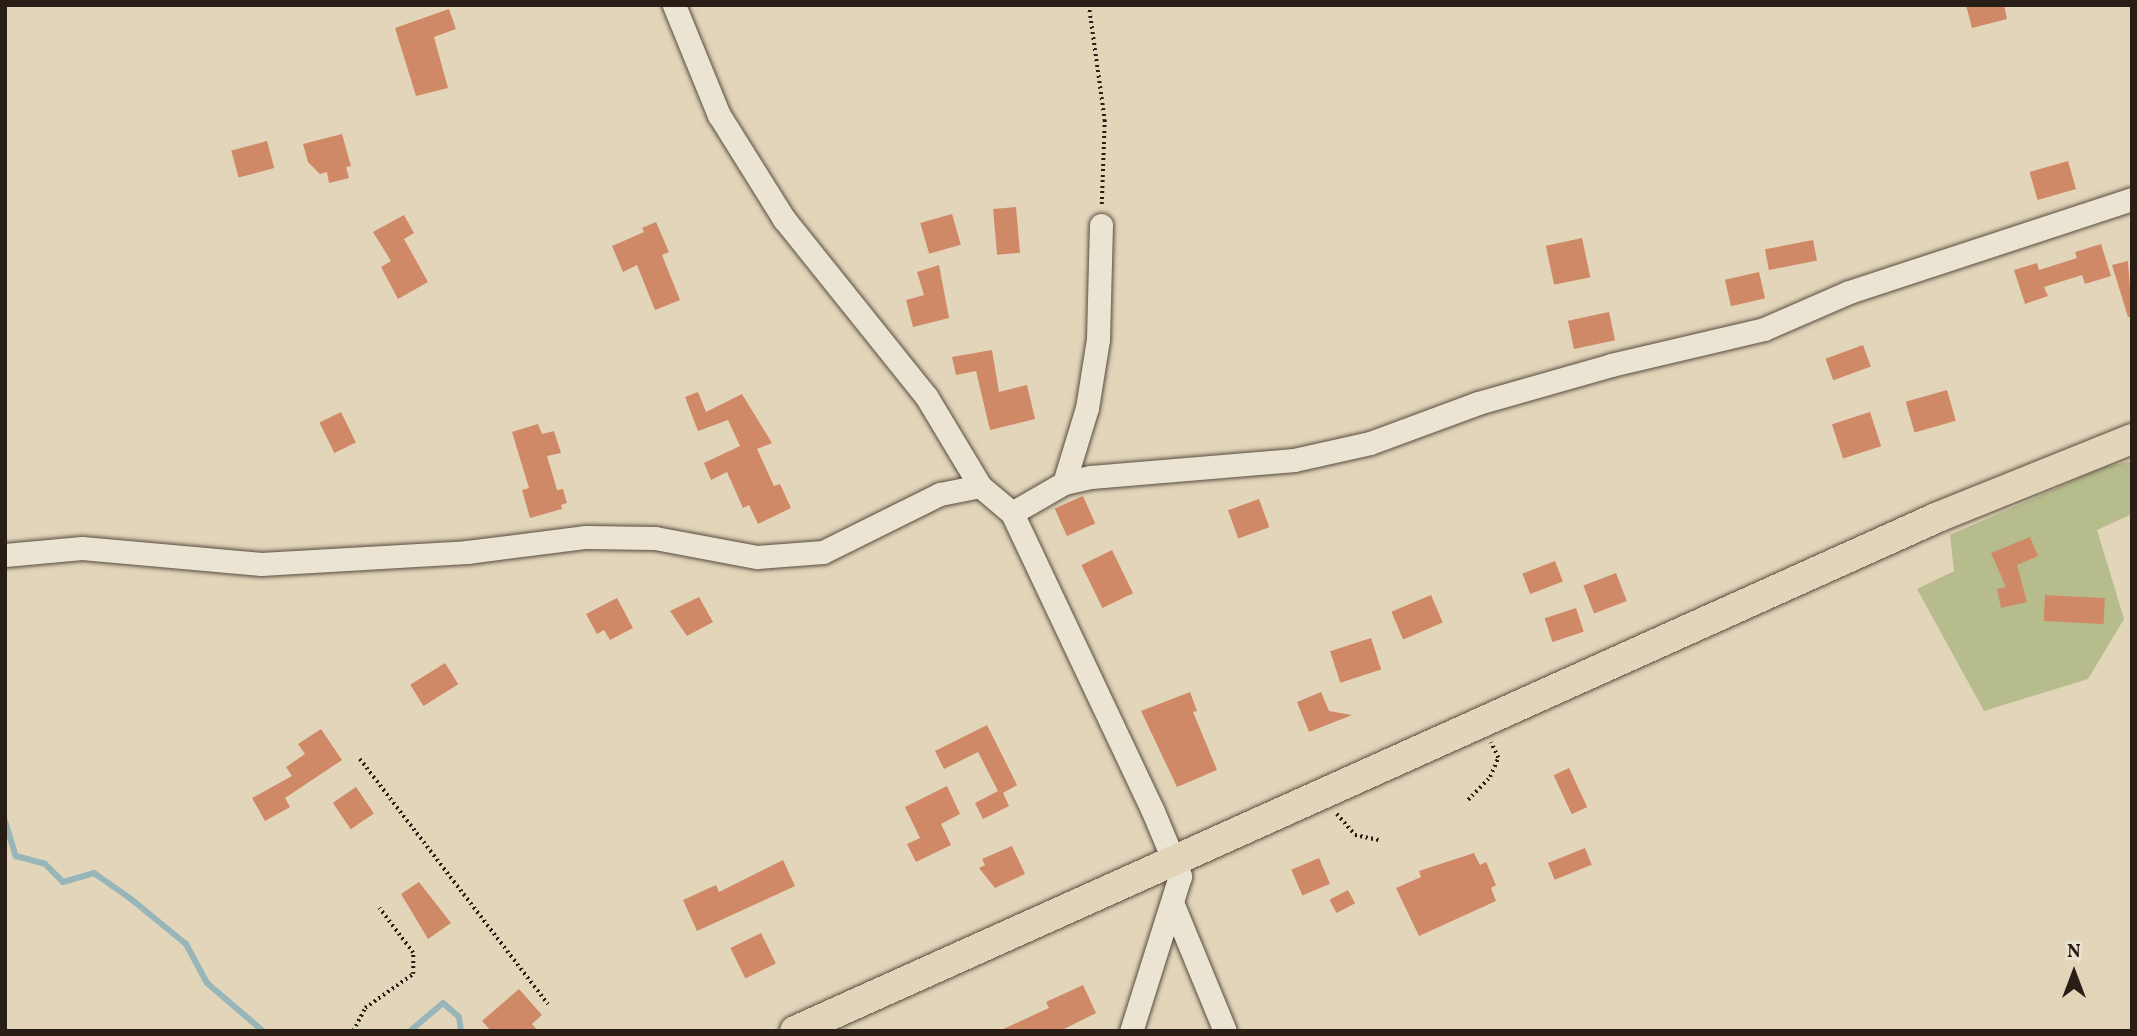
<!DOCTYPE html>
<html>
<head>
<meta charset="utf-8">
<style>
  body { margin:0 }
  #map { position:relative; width:2137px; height:1036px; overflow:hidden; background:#e2d5ba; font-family:Vollkorn,serif }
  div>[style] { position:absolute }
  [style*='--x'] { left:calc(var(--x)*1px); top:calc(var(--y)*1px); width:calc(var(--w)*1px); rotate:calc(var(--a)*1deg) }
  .green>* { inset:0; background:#b7bc8d }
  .stream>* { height:6px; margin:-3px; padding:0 3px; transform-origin:3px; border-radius:3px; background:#98b6b9 }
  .building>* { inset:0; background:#d08966; transform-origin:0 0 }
  .path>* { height:3.5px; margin-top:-1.75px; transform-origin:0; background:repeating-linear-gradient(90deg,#291e16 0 2px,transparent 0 5.5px) }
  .roads { filter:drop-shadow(0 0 2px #574c3f) drop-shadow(0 0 2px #574c3f) }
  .minor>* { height:23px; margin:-11.5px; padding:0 11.5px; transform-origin:11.5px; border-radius:11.5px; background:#ece4d2 }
  .major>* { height:30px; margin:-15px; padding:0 15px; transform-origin:15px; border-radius:15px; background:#e2d5ba }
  span { translate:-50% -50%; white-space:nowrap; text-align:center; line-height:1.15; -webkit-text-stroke:5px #ece4d2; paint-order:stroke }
  .frame { position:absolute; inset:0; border:7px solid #291e16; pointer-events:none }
  .north { position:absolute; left:2039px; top:938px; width:70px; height:70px; -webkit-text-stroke:5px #ece4d2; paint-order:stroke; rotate:0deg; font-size:19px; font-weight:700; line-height:28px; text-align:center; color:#291e16 }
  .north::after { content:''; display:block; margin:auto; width:24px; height:32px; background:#291e16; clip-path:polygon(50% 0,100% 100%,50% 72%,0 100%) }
</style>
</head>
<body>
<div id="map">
  <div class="green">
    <i style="clip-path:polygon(2132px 461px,2132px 514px,2097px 530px,2124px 619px,2088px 679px,1984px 711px,1917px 589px,1954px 571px,1950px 535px,2105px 467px)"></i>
  </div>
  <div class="stream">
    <i style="--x:5;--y:821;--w:37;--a:73"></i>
    <i style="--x:16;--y:856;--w:30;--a:15"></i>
    <i style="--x:45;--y:864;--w:25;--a:45"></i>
    <i style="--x:63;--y:882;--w:32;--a:-16"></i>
    <i style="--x:94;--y:873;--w:45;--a:35.1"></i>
    <i style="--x:131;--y:899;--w:71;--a:39.3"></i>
    <i style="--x:186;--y:944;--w:44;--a:61.7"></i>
    <i style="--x:207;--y:983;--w:74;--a:40.6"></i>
    <i style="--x:410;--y:1031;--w:43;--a:-40.3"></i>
    <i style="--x:443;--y:1003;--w:21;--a:41"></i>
    <i style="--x:459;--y:1017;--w:14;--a:82"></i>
  </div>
  <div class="building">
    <i style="clip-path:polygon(1966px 5px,2004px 5px,2007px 19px,1972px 28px)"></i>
    <i style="clip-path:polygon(449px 9px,456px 29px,434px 37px,448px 88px,416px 96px,395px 28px)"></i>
    <i style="clip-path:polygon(342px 134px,351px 166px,346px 167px,349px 178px,329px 183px,327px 172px,320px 174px,308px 162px,303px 144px)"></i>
    <i style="left:267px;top:141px;width:28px;height:37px;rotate:75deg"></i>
    <i style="left:2068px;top:161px;width:29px;height:40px;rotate:74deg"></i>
    <i style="left:1016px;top:207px;width:46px;height:23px;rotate:85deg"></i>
    <i style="left:952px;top:214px;width:32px;height:33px;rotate:74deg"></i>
    <i style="clip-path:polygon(404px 215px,414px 233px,404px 239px,428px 282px,398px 299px,381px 267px,391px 261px,373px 232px)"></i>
    <i style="clip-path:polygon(656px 222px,669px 252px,662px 255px,680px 300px,655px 310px,637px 265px,623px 272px,612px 246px,644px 232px,642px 228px)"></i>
    <i style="left:1582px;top:238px;width:40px;height:37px;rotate:78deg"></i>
    <i style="left:1813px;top:240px;width:21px;height:49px;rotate:79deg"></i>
    <i style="clip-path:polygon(2101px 244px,2111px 276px,2085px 284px,2082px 275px,2044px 287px,2048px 296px,2025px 304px,2014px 270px,2037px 263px,2039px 270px,2077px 258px,2075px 252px)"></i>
    <i style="clip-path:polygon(2128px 261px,2132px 317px,2128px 317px,2112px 265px)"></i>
    <i style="clip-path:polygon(939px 265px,949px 318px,913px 327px,906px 300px,924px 295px,917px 272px)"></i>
    <i style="left:1759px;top:272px;width:27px;height:35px;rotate:77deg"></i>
    <i style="left:1609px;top:312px;width:29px;height:42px;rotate:78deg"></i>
    <i style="left:1863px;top:345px;width:23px;height:40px;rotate:70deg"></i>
    <i style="clip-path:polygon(992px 350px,999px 392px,1027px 385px,1035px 419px,990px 430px,976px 371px,956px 375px,952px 357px)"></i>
    <i style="left:1947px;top:390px;width:32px;height:43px;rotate:74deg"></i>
    <i style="clip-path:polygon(698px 392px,706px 412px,742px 394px,772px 443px,757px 449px,774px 486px,780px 484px,791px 508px,758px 524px,749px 505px,743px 508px,727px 472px,711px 480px,704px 463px,740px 446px,728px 420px,698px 431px,685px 397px)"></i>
    <i style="left:341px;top:412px;width:34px;height:24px;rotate:64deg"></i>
    <i style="left:1870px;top:412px;width:36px;height:40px;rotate:72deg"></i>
    <i style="clip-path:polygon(538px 424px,542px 434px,554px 431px,561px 453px,547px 456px,557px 490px,563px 489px,567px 503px,561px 505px,562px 509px,530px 518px,522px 490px,529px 488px,512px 432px)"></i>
    <i style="left:1083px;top:496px;width:30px;height:31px;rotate:66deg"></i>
    <i style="left:1259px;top:499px;width:30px;height:33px;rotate:70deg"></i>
    <i style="clip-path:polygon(2030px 537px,2038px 556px,2017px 565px,2027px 602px,2001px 608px,1997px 589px,2006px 587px,1991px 553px)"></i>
    <i style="left:1112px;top:550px;width:48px;height:34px;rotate:64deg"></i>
    <i style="left:1555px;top:561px;width:22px;height:35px;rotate:69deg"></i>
    <i style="left:1616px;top:573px;width:30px;height:35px;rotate:69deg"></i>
    <i style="left:1431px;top:595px;width:30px;height:43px;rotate:67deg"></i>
    <i style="left:2045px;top:595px;width:60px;height:26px;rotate:3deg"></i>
    <i style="clip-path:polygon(699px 597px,713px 622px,687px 636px,670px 611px)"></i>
    <i style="clip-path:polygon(617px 598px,633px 628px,610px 640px,604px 630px,597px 634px,586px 614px)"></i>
    <i style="left:1576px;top:608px;width:25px;height:33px;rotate:72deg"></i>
    <i style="left:1371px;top:638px;width:33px;height:43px;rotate:72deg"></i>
    <i style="left:445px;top:663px;width:25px;height:41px;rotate:58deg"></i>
    <i style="clip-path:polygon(1190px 692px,1197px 711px,1193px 712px,1217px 770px,1177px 787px,1141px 711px)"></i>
    <i style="clip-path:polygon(1321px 692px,1329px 711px,1352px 715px,1309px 732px,1297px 702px)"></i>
    <i style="clip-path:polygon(987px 725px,1017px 785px,1003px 793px,1009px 806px,983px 819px,975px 803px,998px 791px,978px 752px,944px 769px,935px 751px)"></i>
    <i style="clip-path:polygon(321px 729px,342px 760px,285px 798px,290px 807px,265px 821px,252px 798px,292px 776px,286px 767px,305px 754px,298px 744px)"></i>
    <i style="left:1569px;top:768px;width:43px;height:17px;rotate:65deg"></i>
    <i style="clip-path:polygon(947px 786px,960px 814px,941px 824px,951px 845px,916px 862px,907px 844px,920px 838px,905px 807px)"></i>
    <i style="left:356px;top:787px;width:32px;height:28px;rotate:56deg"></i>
    <i style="clip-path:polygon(1012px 846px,1025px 874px,995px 888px,979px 868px,985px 865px,982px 859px)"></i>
    <i style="left:1585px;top:848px;width:18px;height:40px;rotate:68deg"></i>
    <i style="clip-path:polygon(1474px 853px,1480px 865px,1486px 862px,1496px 885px,1491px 888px,1496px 901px,1419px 936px,1396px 888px,1421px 877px,1419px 871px)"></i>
    <i style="left:1319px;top:858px;width:28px;height:30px;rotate:67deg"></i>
    <i style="clip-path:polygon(783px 860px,795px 886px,697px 931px,683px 900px,716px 885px,719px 892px)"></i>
    <i style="clip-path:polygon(419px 882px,451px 923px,428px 939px,401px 894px)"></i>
    <i style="left:1348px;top:890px;width:15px;height:21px;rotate:62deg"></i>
    <i style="left:761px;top:933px;width:34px;height:34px;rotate:64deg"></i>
    <i style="clip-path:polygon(1083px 985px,1096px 1013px,1060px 1031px,999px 1031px,1049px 1008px,1046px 1002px)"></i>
    <i style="clip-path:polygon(519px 989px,542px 1015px,532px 1024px,538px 1031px,491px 1031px,482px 1021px)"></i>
  </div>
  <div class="path">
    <i style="--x:1089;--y:5;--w:116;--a:82.1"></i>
    <i style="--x:1105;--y:120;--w:86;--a:92"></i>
    <i style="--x:360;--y:759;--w:309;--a:52.5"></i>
    <i style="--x:1468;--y:800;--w:32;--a:-46"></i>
    <i style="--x:1490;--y:777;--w:21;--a:-67"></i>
    <i style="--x:1498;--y:758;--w:17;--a:-115"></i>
    <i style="--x:1337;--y:814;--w:28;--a:49"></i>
    <i style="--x:1355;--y:835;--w:24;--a:12"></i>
    <i style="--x:353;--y:1031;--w:26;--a:-62"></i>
    <i style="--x:365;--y:1008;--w:59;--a:-35.3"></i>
    <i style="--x:413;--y:974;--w:21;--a:-90"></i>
    <i style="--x:413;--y:953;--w:56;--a:-127.1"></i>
  </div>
  <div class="roads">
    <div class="minor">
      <i style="--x:674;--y:5;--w:119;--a:67.8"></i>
      <i style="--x:719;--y:115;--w:123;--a:58"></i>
      <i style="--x:784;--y:219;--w:227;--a:51.3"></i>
      <i style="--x:926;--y:396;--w:105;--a:59"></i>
      <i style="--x:980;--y:486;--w:42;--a:40.2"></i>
      <i style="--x:1012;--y:513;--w:327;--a:64.7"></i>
      <i style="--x:1152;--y:809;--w:73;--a:67.3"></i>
      <i style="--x:1180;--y:876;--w:163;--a:107.5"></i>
      <i style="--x:1064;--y:483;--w:78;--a:-73"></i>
      <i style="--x:1087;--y:408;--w:70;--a:-80.9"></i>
      <i style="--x:1098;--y:339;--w:114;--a:-88.5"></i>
      <i style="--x:1012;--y:513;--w:60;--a:-30"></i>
      <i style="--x:1064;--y:483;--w:28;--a:-13"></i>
      <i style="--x:1091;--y:477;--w:204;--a:-4.8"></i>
      <i style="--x:1294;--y:460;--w:78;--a:-12.6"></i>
      <i style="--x:1370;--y:443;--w:115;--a:-20.3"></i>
      <i style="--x:1478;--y:403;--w:138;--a:-15.9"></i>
      <i style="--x:1611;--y:365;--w:157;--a:-13.2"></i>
      <i style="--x:1764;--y:329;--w:93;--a:-23.5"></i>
      <i style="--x:1849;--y:292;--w:298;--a:-18.2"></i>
      <i style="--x:5;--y:555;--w:77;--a:-5.2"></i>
      <i style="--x:82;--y:548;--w:180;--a:5.1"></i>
      <i style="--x:261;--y:564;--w:206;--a:-3.3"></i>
      <i style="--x:467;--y:552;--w:120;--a:-7.2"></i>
      <i style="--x:586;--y:537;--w:69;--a:0.8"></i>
      <i style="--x:655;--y:538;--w:104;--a:10.6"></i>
      <i style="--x:757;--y:557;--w:66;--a:-4.3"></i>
      <i style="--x:823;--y:552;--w:131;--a:-26.4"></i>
      <i style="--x:940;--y:494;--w:41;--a:-11.3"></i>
      <i style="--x:1173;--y:905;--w:136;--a:67.6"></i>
    </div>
    <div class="major">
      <i style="--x:795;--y:1031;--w:1253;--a:-24.21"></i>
      <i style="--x:1938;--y:517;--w:209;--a:-21.9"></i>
    </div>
  </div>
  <div class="frame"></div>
  <div class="north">N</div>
</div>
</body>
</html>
